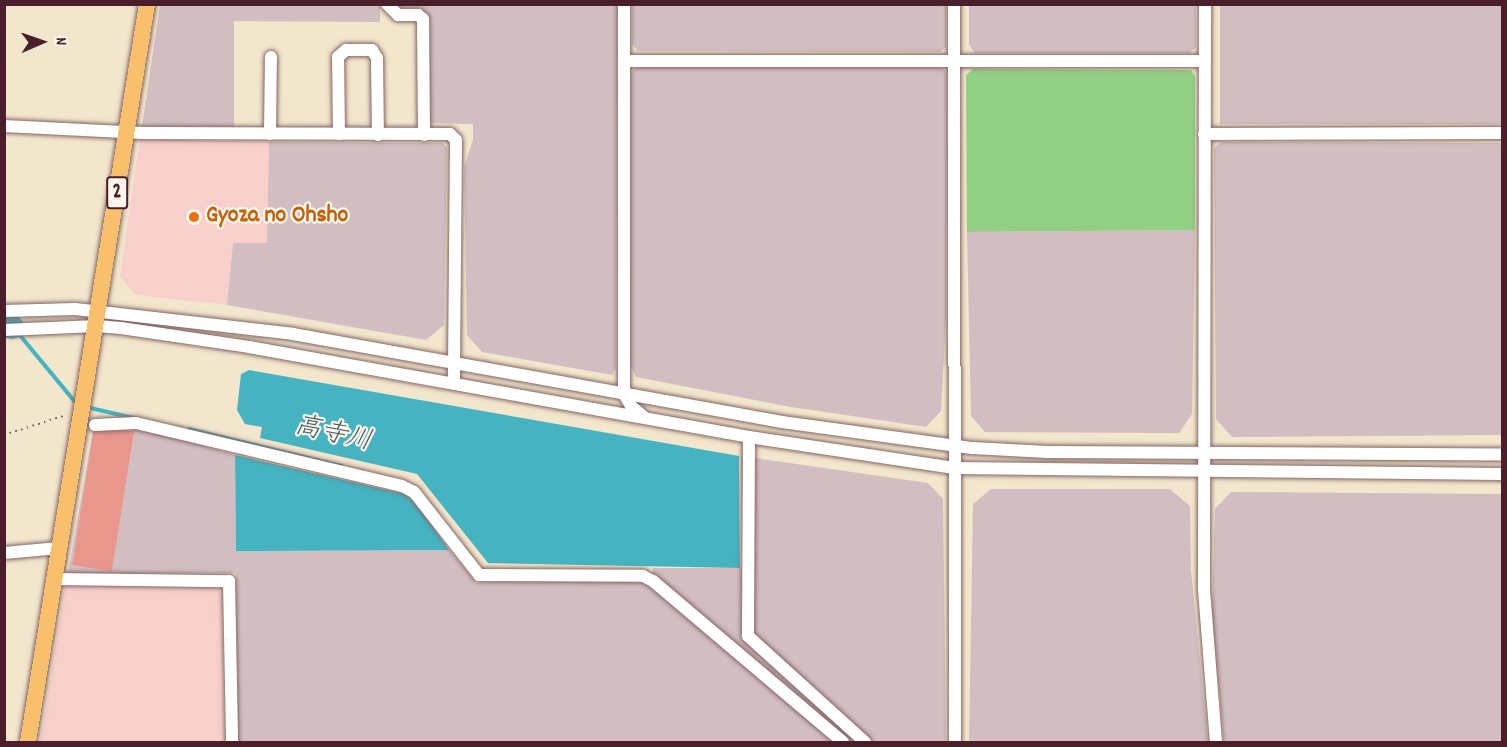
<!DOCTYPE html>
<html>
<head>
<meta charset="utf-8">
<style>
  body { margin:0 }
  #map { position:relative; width:1507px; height:747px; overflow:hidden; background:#f2e6cc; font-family:Dekko,"Klee One",sans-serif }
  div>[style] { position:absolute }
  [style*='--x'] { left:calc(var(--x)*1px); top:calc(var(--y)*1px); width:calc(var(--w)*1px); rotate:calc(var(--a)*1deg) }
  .built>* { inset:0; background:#f7d0cb }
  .industrial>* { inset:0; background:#d2bec2; transform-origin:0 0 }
  .green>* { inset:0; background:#91cf85 }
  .water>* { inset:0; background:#45b3c0 }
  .stream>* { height:4px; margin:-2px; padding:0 2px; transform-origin:2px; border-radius:2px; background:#45b3c0 }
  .river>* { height:24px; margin:-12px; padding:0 12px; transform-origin:12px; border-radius:12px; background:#45b3c0 }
  .building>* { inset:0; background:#e9968d; transform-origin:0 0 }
  .path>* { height:2px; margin-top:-1px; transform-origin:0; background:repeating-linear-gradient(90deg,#856563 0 1.5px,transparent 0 6px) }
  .roads { filter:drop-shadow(0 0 2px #856563) drop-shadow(0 0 2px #856563) }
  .minor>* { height:12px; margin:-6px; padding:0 6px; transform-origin:6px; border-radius:6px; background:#fff }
  .major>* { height:16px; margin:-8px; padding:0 8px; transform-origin:8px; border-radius:8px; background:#f8bf6c }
  .dots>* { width:16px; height:16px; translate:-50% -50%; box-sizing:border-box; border:3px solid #fbf7ec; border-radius:50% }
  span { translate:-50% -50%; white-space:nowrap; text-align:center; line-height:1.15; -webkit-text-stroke:4.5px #fbf7ec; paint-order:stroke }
  .shield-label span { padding:2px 4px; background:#fbf7ec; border:2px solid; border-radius:4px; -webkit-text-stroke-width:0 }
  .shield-label { font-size:22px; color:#4a1f2b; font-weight:700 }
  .food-label { font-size:24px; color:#c56008; font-weight:700 }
  .left { translate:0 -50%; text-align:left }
  .water-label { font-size:26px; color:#485a67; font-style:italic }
  .frame { position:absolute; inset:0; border:6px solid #4a1f2b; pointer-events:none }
  .north { position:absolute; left:12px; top:12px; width:60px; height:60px; -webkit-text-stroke:4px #fbf7ec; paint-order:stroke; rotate:88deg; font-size:16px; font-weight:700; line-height:24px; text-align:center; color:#4a1f2b }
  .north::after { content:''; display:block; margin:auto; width:21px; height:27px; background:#4a1f2b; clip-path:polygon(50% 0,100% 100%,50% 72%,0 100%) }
</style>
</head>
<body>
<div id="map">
  <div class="built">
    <i style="clip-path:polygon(140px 139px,269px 142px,267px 244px,233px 243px,227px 305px,136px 295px,120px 277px)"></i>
    <i style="clip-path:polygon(210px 581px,223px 596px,224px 742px,40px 742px,65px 584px)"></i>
  </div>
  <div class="industrial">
    <i style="clip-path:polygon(160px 5px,380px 5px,380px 22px,234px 21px,234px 127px,142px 126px)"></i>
    <i style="clip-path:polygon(398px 5px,617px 5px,616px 368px,612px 375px,482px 352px,467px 335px,464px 167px,473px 140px,473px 124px,429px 123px,430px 19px,421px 8px,402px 8px)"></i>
    <i style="clip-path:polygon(632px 5px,946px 5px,946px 47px,940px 52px,638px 51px,632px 44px)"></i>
    <i style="clip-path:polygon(969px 5px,1196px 5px,1196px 47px,1190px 53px,975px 53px,969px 45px)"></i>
    <i style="left:1220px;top:5px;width:282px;height:119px"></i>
    <i style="clip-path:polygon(640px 66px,941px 66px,947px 73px,946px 316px,941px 411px,926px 427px,791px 407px,636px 377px,630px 365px,631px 72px)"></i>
    <i style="clip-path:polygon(269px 142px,443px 143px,447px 148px,444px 325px,426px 340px,227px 305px,233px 243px,267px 243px)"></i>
    <i style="clip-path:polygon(1221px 142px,1502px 143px,1502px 435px,1232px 437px,1216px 419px,1214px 148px)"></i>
    <i style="clip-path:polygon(1195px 230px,1192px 414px,1179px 433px,985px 432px,971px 416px,967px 232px)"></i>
    <i style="clip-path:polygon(144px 429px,235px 455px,236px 551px,449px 550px,476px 583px,652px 576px,653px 568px,742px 568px,741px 456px,928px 483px,943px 499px,946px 742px,237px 742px,236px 573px,68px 574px,93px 430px)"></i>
    <i style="clip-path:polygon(991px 489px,1170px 489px,1190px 506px,1191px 570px,1208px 742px,969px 742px,973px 504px)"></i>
    <i style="clip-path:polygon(1231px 492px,1502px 494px,1502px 742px,1224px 742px,1212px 613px,1215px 509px)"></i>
  </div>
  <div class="green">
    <i style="clip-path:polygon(973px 69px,1191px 70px,1195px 76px,1195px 230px,967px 232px,966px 75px)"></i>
  </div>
  <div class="water">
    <i style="clip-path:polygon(249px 370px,739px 456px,740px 568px,488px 563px,417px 474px,260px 438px,262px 427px,245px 424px,237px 410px,241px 374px)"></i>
    <i style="clip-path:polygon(235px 455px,404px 494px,416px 503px,449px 550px,236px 551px)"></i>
  </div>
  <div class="stream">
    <i style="--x:18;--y:333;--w:91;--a:50.4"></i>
    <i style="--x:86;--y:407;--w:49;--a:12.9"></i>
    <i style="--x:189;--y:429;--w:157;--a:13.6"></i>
  </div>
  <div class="river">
    <i style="--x:4;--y:318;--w:12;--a:48"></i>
  </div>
  <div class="building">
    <i style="left:134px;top:431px;width:142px;height:40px;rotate:99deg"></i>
  </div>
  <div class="path">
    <i style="--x:4;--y:435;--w:65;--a:-17.9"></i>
  </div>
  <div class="roads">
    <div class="minor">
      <i style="--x:387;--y:4;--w:16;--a:45"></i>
      <i style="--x:398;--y:15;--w:20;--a:0"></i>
      <i style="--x:418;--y:15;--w:6;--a:39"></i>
      <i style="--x:423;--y:19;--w:116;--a:89.5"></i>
      <i style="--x:624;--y:4;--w:390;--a:90"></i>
      <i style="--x:624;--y:394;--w:14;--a:60"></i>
      <i style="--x:631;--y:406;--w:16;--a:40"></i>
      <i style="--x:954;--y:4;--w:738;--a:89.92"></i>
      <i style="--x:1205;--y:4;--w:586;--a:90.1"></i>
      <i style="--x:1204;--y:590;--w:152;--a:85.5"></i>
      <i style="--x:624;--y:61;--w:580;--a:0"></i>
      <i style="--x:4;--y:126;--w:139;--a:2.9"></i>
      <i style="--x:143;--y:133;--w:307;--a:0.2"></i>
      <i style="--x:450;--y:134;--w:8;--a:45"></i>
      <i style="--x:456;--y:140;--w:243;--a:90.5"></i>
      <i style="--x:270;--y:134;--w:77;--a:-89.3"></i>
      <i style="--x:339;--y:134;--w:77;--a:-90.7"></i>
      <i style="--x:338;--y:57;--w:11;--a:-41"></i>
      <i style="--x:346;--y:50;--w:26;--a:0"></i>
      <i style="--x:372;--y:50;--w:9;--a:58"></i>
      <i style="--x:377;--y:58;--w:77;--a:89.3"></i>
      <i style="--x:1204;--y:134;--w:298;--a:-0.2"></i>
      <i style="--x:4;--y:311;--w:71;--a:-1.6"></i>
      <i style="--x:75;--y:309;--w:219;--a:6.5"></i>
      <i style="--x:293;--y:334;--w:497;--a:10.2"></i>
      <i style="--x:782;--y:422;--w:193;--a:7.8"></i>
      <i style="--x:973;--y:448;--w:74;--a:3.1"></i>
      <i style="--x:1047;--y:452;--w:455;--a:0.3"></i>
      <i style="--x:4;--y:330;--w:93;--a:-2.5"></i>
      <i style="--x:97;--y:326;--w:24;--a:5"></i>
      <i style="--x:121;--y:328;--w:129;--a:8.4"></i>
      <i style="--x:249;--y:347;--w:508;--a:10.2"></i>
      <i style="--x:749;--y:437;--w:206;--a:8.6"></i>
      <i style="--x:953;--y:468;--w:549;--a:0.63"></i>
      <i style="--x:95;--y:425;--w:41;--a:-2.8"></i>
      <i style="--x:136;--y:423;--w:273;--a:13.3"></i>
      <i style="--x:402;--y:486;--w:13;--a:27"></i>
      <i style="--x:414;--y:492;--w:105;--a:51.9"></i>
      <i style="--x:479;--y:575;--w:164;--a:0.3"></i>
      <i style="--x:643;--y:576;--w:11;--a:27"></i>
      <i style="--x:653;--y:581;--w:249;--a:40.3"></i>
      <i style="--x:749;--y:437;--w:199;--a:90.3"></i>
      <i style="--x:748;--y:636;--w:158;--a:42.2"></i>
      <i style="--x:4;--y:553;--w:55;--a:-5.2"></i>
      <i style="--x:55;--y:579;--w:174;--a:0.7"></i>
      <i style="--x:229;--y:581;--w:161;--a:88.9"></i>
    </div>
    <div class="major">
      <i style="--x:28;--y:742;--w:748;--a:-80.84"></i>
    </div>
  </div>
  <div class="dots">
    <i style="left:194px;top:217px;background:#e8710a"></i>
  </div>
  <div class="shield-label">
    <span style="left:117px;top:193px">2</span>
  </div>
  <div class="food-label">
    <span class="left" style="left:206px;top:217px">Gyoza no Ohsho</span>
  </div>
  <div class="water-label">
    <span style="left:333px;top:435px;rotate:13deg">高寺川</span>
  </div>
  <div class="frame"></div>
  <div class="north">N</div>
</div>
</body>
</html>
